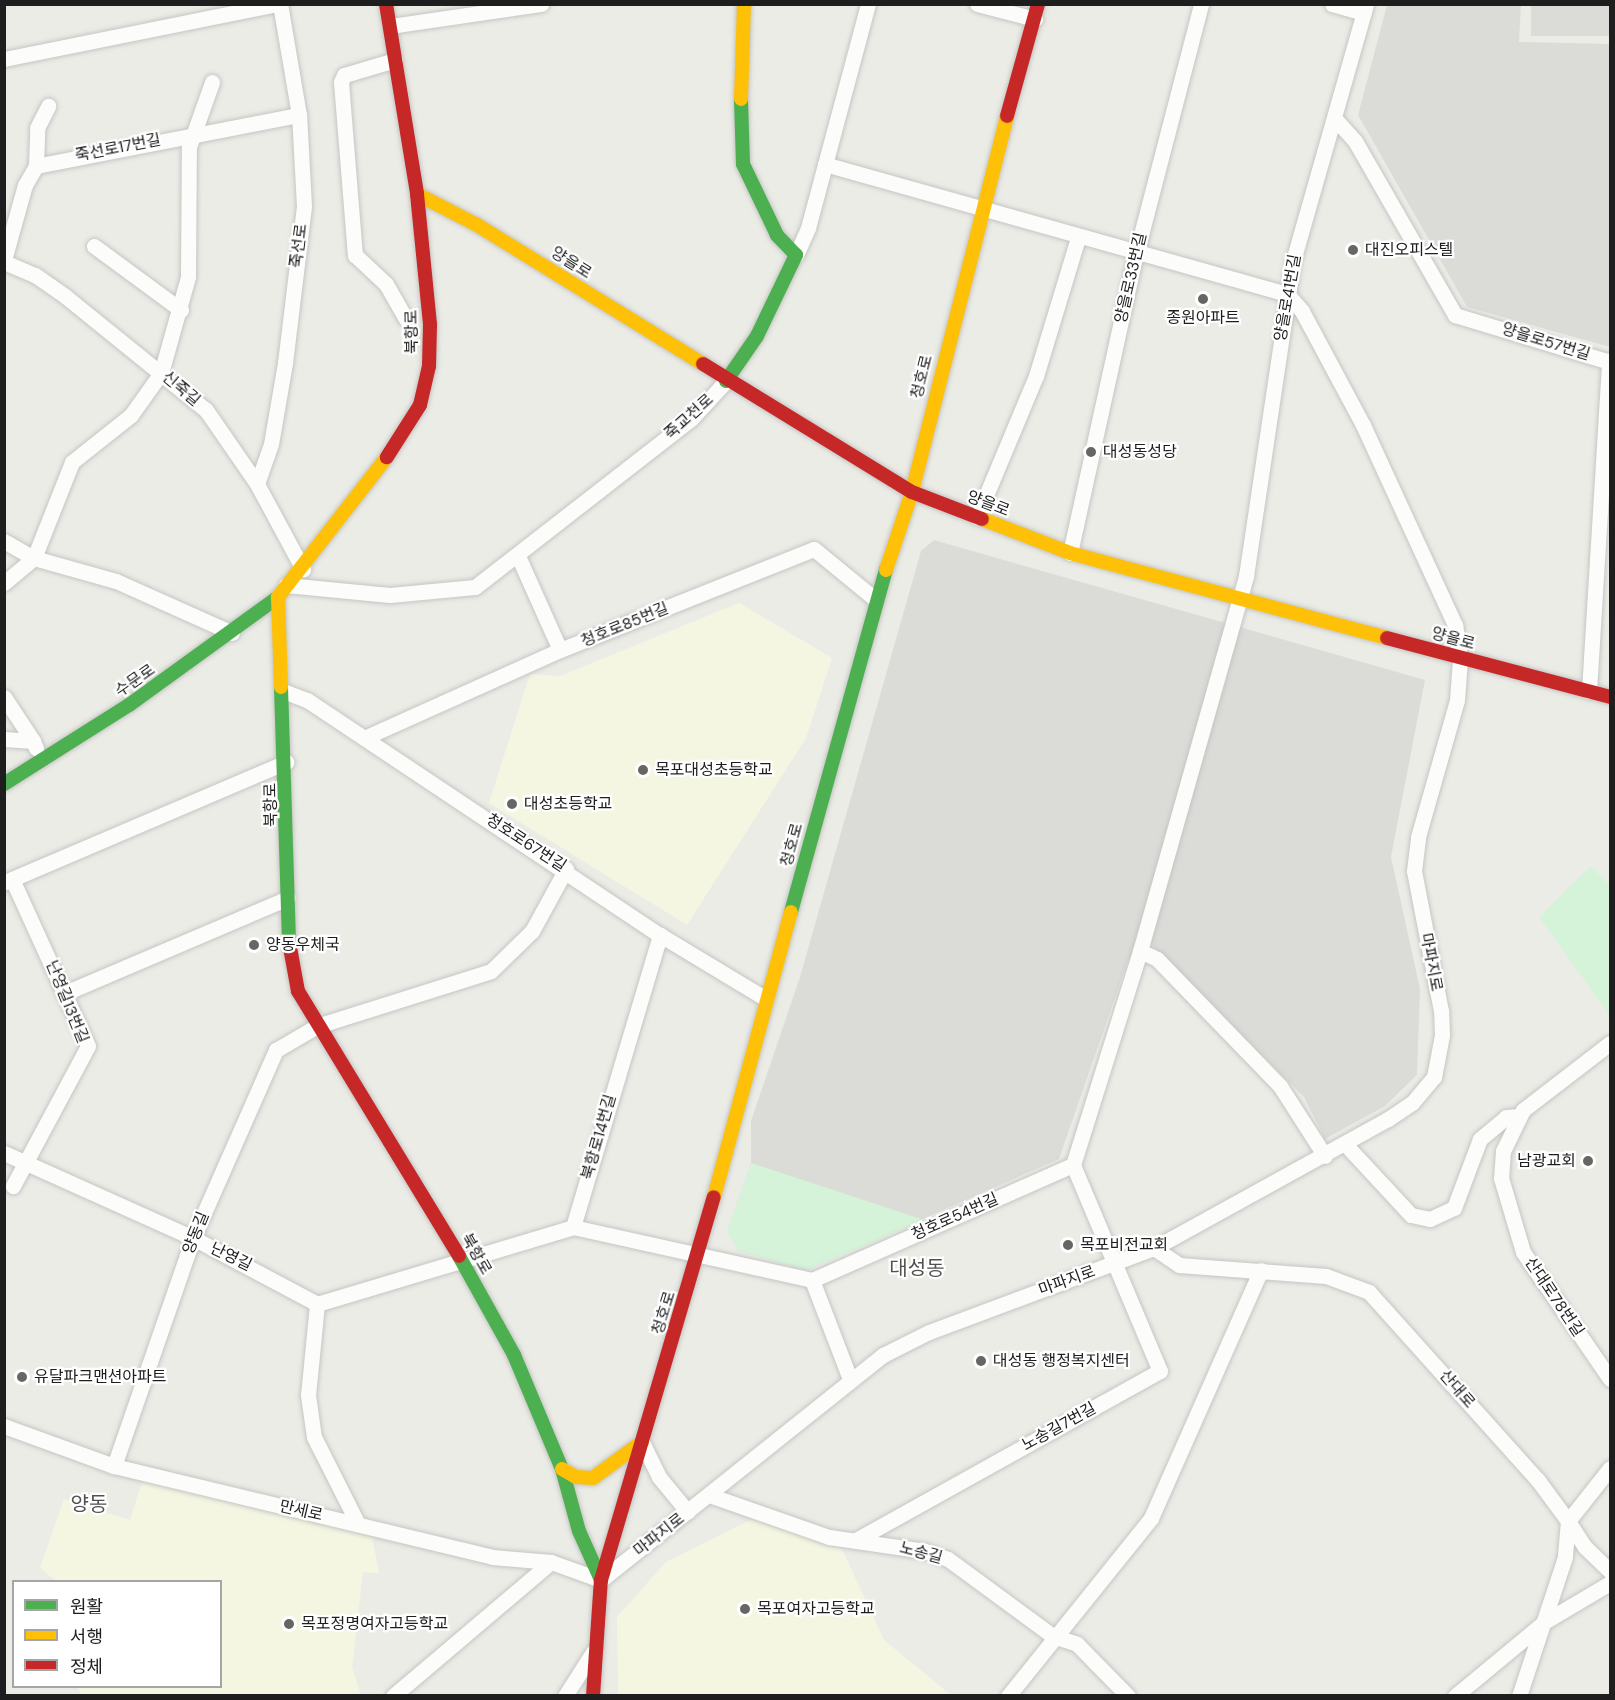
<!DOCTYPE html>
<html>
<head>
<meta charset="utf-8">
<style>
  body { margin:0 }
  #map { position:relative; width:1615px; height:1700px; overflow:hidden; background:#ecece7; font-family:"DM Sans","Noto Sans KR",sans-serif }
  div>[style] { position:absolute }
  [style*='--x'] { left:calc(var(--x)*1px); top:calc(var(--y)*1px); width:calc(var(--w)*1px); rotate:calc(var(--a)*1deg) }
  .residential>* { inset:0; background:#dbdbd8; transform-origin:0 0 }
  .education>* { inset:0; background:#f4f6e2 }
  .park>* { inset:0; background:#d5f3d9 }
  .roads { filter:drop-shadow(0 0 2px #c5c5c3) drop-shadow(0 0 2px #c5c5c3) }
  .street>* { height:15px; margin:-7.5px; padding:0 7.5px; transform-origin:7.5px; border-radius:7.5px; background:#fcfcfb }
  .fast>* { height:14px; margin:-7px; padding:0 7px; transform-origin:7px; border-radius:7px; background:#4caf50 }
  .slow>* { height:14px; margin:-7px; padding:0 7px; transform-origin:7px; border-radius:7px; background:#ffc107 }
  .jam>* { height:14px; margin:-7px; padding:0 7px; transform-origin:7px; border-radius:7px; background:#c62828 }
  .dots>* { width:16px; height:16px; translate:-50% -50%; box-sizing:border-box; border:3px solid #fff; border-radius:50% }
  span { translate:-50% -50%; white-space:nowrap; text-align:center; line-height:1.15; -webkit-text-stroke:4.5px #fff; paint-order:stroke }
  .street-label { font-size:16px; color:#1e1e1e }
  .poi-label { font-size:16px; color:#1e1e1e }
  .left { translate:0 -50%; text-align:left }
  .right { translate:-100% -50%; text-align:right }
  .quarter-label { font-size:20px; color:#515151 }
  .frame { position:absolute; inset:0; border:6px solid #1e1e1e; pointer-events:none }
  .legend { position:absolute; left:12px; top:1580px; width:210px; height:108px; box-sizing:border-box; background:#fff; border:2px solid #a5a5a5; margin:0; padding:8px 10px; list-style:none; font-size:18px; color:#1e1e1e }
  .legend li { display:flex; align-items:center; gap:12px; height:30px }
  .legend b { width:30px; border:2px solid #a5a5a5 }
</style>
</head>
<body>
<div id="map">
  <div class="residential">
    <i style="clip-path:polygon(1387px 5px,1521px 5px,1519px 42px,1610px 44px,1610px 347px,1467px 307px,1358px 115px)"></i>
    <i style="left:1531px;top:5px;width:79px;height:31px"></i>
    <i style="clip-path:polygon(934px 540px,1425px 680px,1391px 857px,1420px 989px,1417px 1075px,1385px 1106px,1325px 1139px,1304px 1097px,1150px 943px,1128px 960px,1059px 1159px,806px 1270px,739px 1251px,727px 1232px,751px 1163px,751px 1121px,800px 977px,921px 551px)"></i>
  </div>
  <div class="education">
    <i style="clip-path:polygon(739px 603px,832px 658px,806px 738px,687px 925px,489px 803px,530px 674px,560px 676px)"></i>
    <i style="clip-path:polygon(143px 1479px,372px 1537px,379px 1573px,363px 1572px,352px 1667px,361px 1695px,82px 1695px,77px 1687px,220px 1686px,220px 1582px,56px 1581px,40px 1568px,64px 1499px,130px 1520px)"></i>
    <i style="clip-path:polygon(756px 1517px,842px 1549px,884px 1640px,951px 1695px,618px 1695px,617px 1617px,666px 1562px)"></i>
  </div>
  <div class="park">
    <i style="clip-path:polygon(1591px 866px,1610px 886px,1610px 1016px,1539px 917px)"></i>
    <i style="clip-path:polygon(751px 1163px,924px 1220px,806px 1270px,739px 1251px,727px 1232px)"></i>
  </div>
  <div class="roads">
    <div class="street">
      <i style="--x:977;--y:4;--w:60;--a:14.5"></i>
      <i style="--x:1332;--y:4;--w:33;--a:16"></i>
      <i style="--x:390;--y:26;--w:153;--a:-8.3"></i>
      <i style="--x:4;--y:59;--w:278;--a:-11.4"></i>
      <i style="--x:395;--y:60;--w:53;--a:163.6"></i>
      <i style="--x:344;--y:75;--w:8;--a:113"></i>
      <i style="--x:341;--y:82;--w:174;--a:85.4"></i>
      <i style="--x:355;--y:255;--w:42;--a:43.1"></i>
      <i style="--x:386;--y:284;--w:40;--a:60.3"></i>
      <i style="--x:1336;--y:120;--w:28;--a:48"></i>
      <i style="--x:1355;--y:141;--w:201;--a:60.1"></i>
      <i style="--x:1455;--y:315;--w:162;--a:16.9"></i>
      <i style="--x:36;--y:166;--w:38;--a:-88"></i>
      <i style="--x:37;--y:128;--w:25;--a:-63"></i>
      <i style="--x:94;--y:246;--w:108;--a:36.3"></i>
      <i style="--x:796;--y:255;--w:30;--a:-66"></i>
      <i style="--x:808;--y:228;--w:232;--a:-75"></i>
      <i style="--x:4;--y:260;--w:78;--a:-74.4"></i>
      <i style="--x:25;--y:185;--w:22;--a:-60"></i>
      <i style="--x:36;--y:166;--w:268;--a:-11"></i>
      <i style="--x:4;--y:262;--w:34;--a:23"></i>
      <i style="--x:35;--y:275;--w:37;--a:35"></i>
      <i style="--x:65;--y:296;--w:181;--a:39"></i>
      <i style="--x:206;--y:410;--w:90;--a:55.4"></i>
      <i style="--x:257;--y:484;--w:97;--a:61.6"></i>
      <i style="--x:257;--y:484;--w:42;--a:-70.7"></i>
      <i style="--x:271;--y:444;--w:82;--a:-80.2"></i>
      <i style="--x:285;--y:363;--w:158;--a:-83.1"></i>
      <i style="--x:304;--y:206;--w:91;--a:-93.1"></i>
      <i style="--x:299;--y:115;--w:113;--a:-99.7"></i>
      <i style="--x:977;--y:517;--w:153;--a:-67.3"></i>
      <i style="--x:1036;--y:376;--w:144;--a:-73.1"></i>
      <i style="--x:4;--y:541;--w:34;--a:30"></i>
      <i style="--x:34;--y:558;--w:85;--a:15.7"></i>
      <i style="--x:116;--y:581;--w:127;--a:24.1"></i>
      <i style="--x:1070;--y:553;--w:306;--a:-77.6"></i>
      <i style="--x:1136;--y:254;--w:258;--a:-75.4"></i>
      <i style="--x:518;--y:556;--w:103;--a:65.9"></i>
      <i style="--x:4;--y:583;--w:39;--a:-40"></i>
      <i style="--x:34;--y:558;--w:103;--a:-68.4"></i>
      <i style="--x:72;--y:462;--w:75;--a:-38.5"></i>
      <i style="--x:131;--y:415;--w:52;--a:-54.5"></i>
      <i style="--x:161;--y:373;--w:100;--a:-74.3"></i>
      <i style="--x:188;--y:277;--w:130;--a:-89.6"></i>
      <i style="--x:189;--y:147;--w:69;--a:-70.5"></i>
      <i style="--x:286;--y:585;--w:104;--a:5.5"></i>
      <i style="--x:390;--y:595;--w:85;--a:-5.4"></i>
      <i style="--x:475;--y:587;--w:275;--a:-37.9"></i>
      <i style="--x:692;--y:418;--w:50;--a:-47.4"></i>
      <i style="--x:283;--y:691;--w:26;--a:21"></i>
      <i style="--x:307;--y:700;--w:424;--a:33.7"></i>
      <i style="--x:660;--y:935;--w:124;--a:31.1"></i>
      <i style="--x:1589;--y:691;--w:331;--a:-86.5"></i>
      <i style="--x:4;--y:697;--w:53;--a:56.6"></i>
      <i style="--x:364;--y:738;--w:215;--a:-24.2"></i>
      <i style="--x:560;--y:650;--w:273;--a:-21.7"></i>
      <i style="--x:814;--y:549;--w:80;--a:39.4"></i>
      <i style="--x:4;--y:739;--w:29;--a:4"></i>
      <i style="--x:33;--y:741;--w:8;--a:67"></i>
      <i style="--x:12;--y:879;--w:183;--a:65.5"></i>
      <i style="--x:88;--y:1046;--w:159;--a:118.2"></i>
      <i style="--x:5;--y:882;--w:306;--a:-23.1"></i>
      <i style="--x:1140;--y:951;--w:19;--a:25"></i>
      <i style="--x:1157;--y:959;--w:177;--a:45.9"></i>
      <i style="--x:1280;--y:1086;--w:83;--a:57.3"></i>
      <i style="--x:65;--y:993;--w:242;--a:-23.1"></i>
      <i style="--x:1610;--y:1043;--w:110;--a:142.4"></i>
      <i style="--x:1523;--y:1110;--w:46;--a:116"></i>
      <i style="--x:1503;--y:1151;--w:27;--a:94"></i>
      <i style="--x:1501;--y:1178;--w:77;--a:73.4"></i>
      <i style="--x:1523;--y:1252;--w:154;--a:55.6"></i>
      <i style="--x:1345;--y:1144;--w:97;--a:47.1"></i>
      <i style="--x:1411;--y:1215;--w:19;--a:12"></i>
      <i style="--x:1430;--y:1219;--w:26;--a:-25"></i>
      <i style="--x:1454;--y:1208;--w:74;--a:-69.4"></i>
      <i style="--x:1480;--y:1139;--w:34;--a:-40"></i>
      <i style="--x:1506;--y:1117;--w:13;--a:-4"></i>
      <i style="--x:4;--y:1153;--w:207;--a:24.2"></i>
      <i style="--x:193;--y:1238;--w:140;--a:28"></i>
      <i style="--x:573;--y:1227;--w:305;--a:-73.4"></i>
      <i style="--x:1154;--y:1248;--w:30;--a:34"></i>
      <i style="--x:1179;--y:1265;--w:147;--a:4.3"></i>
      <i style="--x:1326;--y:1276;--w:46;--a:20.4"></i>
      <i style="--x:1369;--y:1292;--w:251;--a:48.1"></i>
      <i style="--x:1537;--y:1479;--w:52;--a:53.6"></i>
      <i style="--x:1568;--y:1521;--w:36;--a:95"></i>
      <i style="--x:1565;--y:1557;--w:146;--a:108.3"></i>
      <i style="--x:812;--y:1280;--w:106;--a:69"></i>
      <i style="--x:317;--y:1304;--w:267;--a:-16.7"></i>
      <i style="--x:573;--y:1227;--w:245;--a:12.5"></i>
      <i style="--x:812;--y:1280;--w:285;--a:-23.8"></i>
      <i style="--x:317;--y:1304;--w:91;--a:95.6"></i>
      <i style="--x:308;--y:1395;--w:42;--a:81.9"></i>
      <i style="--x:314;--y:1437;--w:97;--a:63.2"></i>
      <i style="--x:4;--y:1426;--w:117;--a:20"></i>
      <i style="--x:114;--y:1466;--w:389;--a:13.5"></i>
      <i style="--x:492;--y:1557;--w:59;--a:4.8"></i>
      <i style="--x:551;--y:1562;--w:53;--a:19.8"></i>
      <i style="--x:601;--y:1580;--w:361;--a:-38.6"></i>
      <i style="--x:883;--y:1355;--w:51;--a:-26.6"></i>
      <i style="--x:929;--y:1332;--w:240;--a:-20.5"></i>
      <i style="--x:1154;--y:1248;--w:267;--a:-28.9"></i>
      <i style="--x:1388;--y:1119;--w:29;--a:-34"></i>
      <i style="--x:1412;--y:1103;--w:34;--a:-50"></i>
      <i style="--x:1434;--y:1077;--w:43;--a:-79.2"></i>
      <i style="--x:1442;--y:1035;--w:24;--a:-92"></i>
      <i style="--x:1441;--y:1011;--w:143;--a:-100.9"></i>
      <i style="--x:1414;--y:871;--w:34;--a:-83"></i>
      <i style="--x:1418;--y:837;--w:142;--a:-74.1"></i>
      <i style="--x:1457;--y:700;--w:41;--a:-85.8"></i>
      <i style="--x:1460;--y:659;--w:34;--a:-98"></i>
      <i style="--x:1455;--y:625;--w:220;--a:-114.7"></i>
      <i style="--x:1363;--y:425;--w:129;--a:-118.2"></i>
      <i style="--x:1302;--y:311;--w:23;--a:-131"></i>
      <i style="--x:1287;--y:294;--w:480;--a:-164.3"></i>
      <i style="--x:642;--y:1442;--w:39;--a:64"></i>
      <i style="--x:659;--y:1477;--w:45;--a:50.4"></i>
      <i style="--x:114;--y:1466;--w:241;--a:-70.9"></i>
      <i style="--x:193;--y:1238;--w:206;--a:-66.2"></i>
      <i style="--x:276;--y:1050;--w:48;--a:-30.3"></i>
      <i style="--x:317;--y:1026;--w:182;--a:-17.5"></i>
      <i style="--x:491;--y:971;--w:57;--a:-44.3"></i>
      <i style="--x:532;--y:931;--w:71;--a:-61.3"></i>
      <i style="--x:1610;--y:1468;--w:68;--a:128.4"></i>
      <i style="--x:1568;--y:1521;--w:31;--a:57"></i>
      <i style="--x:1585;--y:1547;--w:35;--a:44"></i>
      <i style="--x:709;--y:1495;--w:127;--a:19.3"></i>
      <i style="--x:829;--y:1537;--w:97;--a:8.3"></i>
      <i style="--x:925;--y:1551;--w:24;--a:19"></i>
      <i style="--x:948;--y:1559;--w:130;--a:36.3"></i>
      <i style="--x:1053;--y:1636;--w:25;--a:18"></i>
      <i style="--x:1077;--y:1644;--w:73;--a:45.6"></i>
      <i style="--x:856;--y:1540;--w:348;--a:-29.1"></i>
      <i style="--x:1160;--y:1371;--w:224;--a:-112.9"></i>
      <i style="--x:1073;--y:1165;--w:224;--a:-72.6"></i>
      <i style="--x:1140;--y:951;--w:390;--a:-74.2"></i>
      <i style="--x:1246;--y:576;--w:318;--a:-81.5"></i>
      <i style="--x:1293;--y:261;--w:267;--a:-74.1"></i>
      <i style="--x:393;--y:1696;--w:207;--a:-40.3"></i>
      <i style="--x:565;--y:1696;--w:52;--a:-57.5"></i>
      <i style="--x:1008;--y:1696;--w:228;--a:-51.2"></i>
      <i style="--x:1151;--y:1518;--w:271;--a:-66.1"></i>
      <i style="--x:1455;--y:1696;--w:116;--a:-39.7"></i>
      <i style="--x:1544;--y:1622;--w:77;--a:-30.6"></i>
    </div>
    <div class="fast">
      <i style="--x:726;--y:381;--w:55;--a:-55.4"></i>
      <i style="--x:757;--y:336;--w:90;--a:-64.3"></i>
      <i style="--x:796;--y:255;--w:28;--a:-134"></i>
      <i style="--x:777;--y:235;--w:79;--a:-115.6"></i>
      <i style="--x:743;--y:164;--w:65;--a:-91.8"></i>
      <i style="--x:281;--y:687;--w:255;--a:88.2"></i>
      <i style="--x:4;--y:784;--w:148;--a:-32.3"></i>
      <i style="--x:129;--y:705;--w:184;--a:-35.9"></i>
      <i style="--x:791;--y:912;--w:355;--a:-74.5"></i>
      <i style="--x:459;--y:1256;--w:113;--a:60.9"></i>
      <i style="--x:514;--y:1355;--w:124;--a:67.2"></i>
      <i style="--x:562;--y:1469;--w:64;--a:74.7"></i>
      <i style="--x:579;--y:1531;--w:54;--a:65.8"></i>
    </div>
    <div class="slow">
      <i style="--x:741;--y:99;--w:95;--a:-88.2"></i>
      <i style="--x:417;--y:194;--w:68;--a:27.3"></i>
      <i style="--x:477;--y:225;--w:265;--a:31.6"></i>
      <i style="--x:982;--y:519;--w:94;--a:21.1"></i>
      <i style="--x:1070;--y:553;--w:328;--a:15"></i>
      <i style="--x:886;--y:570;--w:82;--a:-71.6"></i>
      <i style="--x:912;--y:492;--w:388;--a:-75.8"></i>
      <i style="--x:281;--y:687;--w:90;--a:-91.9"></i>
      <i style="--x:278;--y:597;--w:177;--a:-52.1"></i>
      <i style="--x:714;--y:1197;--w:295;--a:-74.9"></i>
      <i style="--x:562;--y:1469;--w:16;--a:30"></i>
      <i style="--x:576;--y:1477;--w:17;--a:3"></i>
      <i style="--x:593;--y:1478;--w:61;--a:-36.3"></i>
    </div>
    <div class="jam">
      <i style="--x:386;--y:4;--w:193;--a:80.7"></i>
      <i style="--x:417;--y:194;--w:132;--a:84.3"></i>
      <i style="--x:430;--y:325;--w:41;--a:91.4"></i>
      <i style="--x:429;--y:366;--w:40;--a:103"></i>
      <i style="--x:420;--y:405;--w:62;--a:122.4"></i>
      <i style="--x:1007;--y:116;--w:116;--a:-74.5"></i>
      <i style="--x:703;--y:364;--w:245;--a:31.5"></i>
      <i style="--x:912;--y:492;--w:75;--a:21.1"></i>
      <i style="--x:1387;--y:638;--w:231;--a:14.8"></i>
      <i style="--x:289;--y:942;--w:50;--a:79.6"></i>
      <i style="--x:298;--y:991;--w:310;--a:58.7"></i>
      <i style="--x:593;--y:1696;--w:116;--a:-86.1"></i>
      <i style="--x:601;--y:1580;--w:399;--a:-73.6"></i>
    </div>
  </div>
  <div class="dots">
    <i style="left:1353px;top:250px;background:#666664"></i>
    <i style="left:1203px;top:299px;background:#666664"></i>
    <i style="left:1091px;top:452px;background:#666664"></i>
    <i style="left:643px;top:770px;background:#666664"></i>
    <i style="left:512px;top:804px;background:#666664"></i>
    <i style="left:254px;top:945px;background:#666664"></i>
    <i style="left:1588px;top:1161px;background:#666664"></i>
    <i style="left:1068px;top:1245px;background:#666664"></i>
    <i style="left:981px;top:1361px;background:#666664"></i>
    <i style="left:22px;top:1377px;background:#666664"></i>
    <i style="left:745px;top:1609px;background:#666664"></i>
    <i style="left:289px;top:1624px;background:#666664"></i>
  </div>
  <div class="street-label">
    <span style="left:118px;top:148px;rotate:-11deg">죽선로17번길</span>
    <span style="left:299px;top:246px;rotate:-83deg">죽선로</span>
    <span style="left:571px;top:263px;rotate:32deg">양을로</span>
    <span style="left:1131px;top:278px;rotate:-77deg">양을로33번길</span>
    <span style="left:1288px;top:298px;rotate:-80deg">양을로41번길</span>
    <span style="left:412px;top:332px;rotate:-91deg">북항로</span>
    <span style="left:1546px;top:342px;rotate:17deg">양을로57번길</span>
    <span style="left:922px;top:377px;rotate:-76deg">청호로</span>
    <span style="left:181px;top:389px;rotate:40deg">신죽길</span>
    <span style="left:689px;top:417px;rotate:-42deg">죽교천로</span>
    <span style="left:988px;top:504px;rotate:21deg">양을로</span>
    <span style="left:625px;top:625px;rotate:-22deg">청호로85번길</span>
    <span style="left:1453px;top:639px;rotate:15deg">양을로</span>
    <span style="left:135px;top:681px;rotate:-35deg">수문로</span>
    <span style="left:271px;top:805px;rotate:-91deg">북항로</span>
    <span style="left:526px;top:843px;rotate:33deg">청호로67번길</span>
    <span style="left:792px;top:845px;rotate:-75deg">청호로</span>
    <span style="left:1431px;top:962px;rotate:79deg">마파지로</span>
    <span style="left:67px;top:1002px;rotate:68deg">난영길13번길</span>
    <span style="left:599px;top:1137px;rotate:-74deg">북항로14번길</span>
    <span style="left:955px;top:1217px;rotate:-24deg">청호로54번길</span>
    <span style="left:196px;top:1233px;rotate:-68deg">양동길</span>
    <span style="left:476px;top:1254px;rotate:60deg">북항로</span>
    <span style="left:231px;top:1257px;rotate:26deg">난영길</span>
    <span style="left:1067px;top:1281px;rotate:-20deg">마파지로</span>
    <span style="left:1554px;top:1297px;rotate:56deg">산대로78번길</span>
    <span style="left:664px;top:1313px;rotate:-73deg">청호로</span>
    <span style="left:1457px;top:1389px;rotate:49deg">산대로</span>
    <span style="left:1059px;top:1427px;rotate:-29deg">노송길7번길</span>
    <span style="left:301px;top:1511px;rotate:13deg">만세로</span>
    <span style="left:659px;top:1535px;rotate:-38deg">마파지로</span>
    <span style="left:921px;top:1553px;rotate:15deg">노송길</span>
  </div>
  <div class="poi-label">
    <span class="left" style="left:1365px;top:250px">대진오피스텔</span>
    <span style="left:1203px;top:318px">종원아파트</span>
    <span class="left" style="left:1103px;top:452px">대성동성당</span>
    <span class="left" style="left:655px;top:770px">목포대성초등학교</span>
    <span class="left" style="left:524px;top:804px">대성초등학교</span>
    <span class="left" style="left:266px;top:945px">양동우체국</span>
    <span class="right" style="left:1576px;top:1161px">남광교회</span>
    <span class="left" style="left:1080px;top:1245px">목포비전교회</span>
    <span class="left" style="left:993px;top:1361px">대성동 행정복지센터</span>
    <span class="left" style="left:34px;top:1377px">유달파크맨션아파트</span>
    <span class="left" style="left:757px;top:1609px">목포여자고등학교</span>
    <span class="left" style="left:301px;top:1624px">목포정명여자고등학교</span>
  </div>
  <div class="quarter-label">
    <span style="left:917px;top:1268px">대성동</span>
    <span style="left:89px;top:1504px">양동</span>
  </div>
  <div class="frame"></div>
  <ul class="legend">
  <li><b style="height:8px;background:#4caf50"></b>원활</li>
  <li><b style="height:8px;background:#ffc107"></b>서행</li>
  <li><b style="height:8px;background:#c62828"></b>정체</li>
  </ul>
</div>
</body>
</html>
